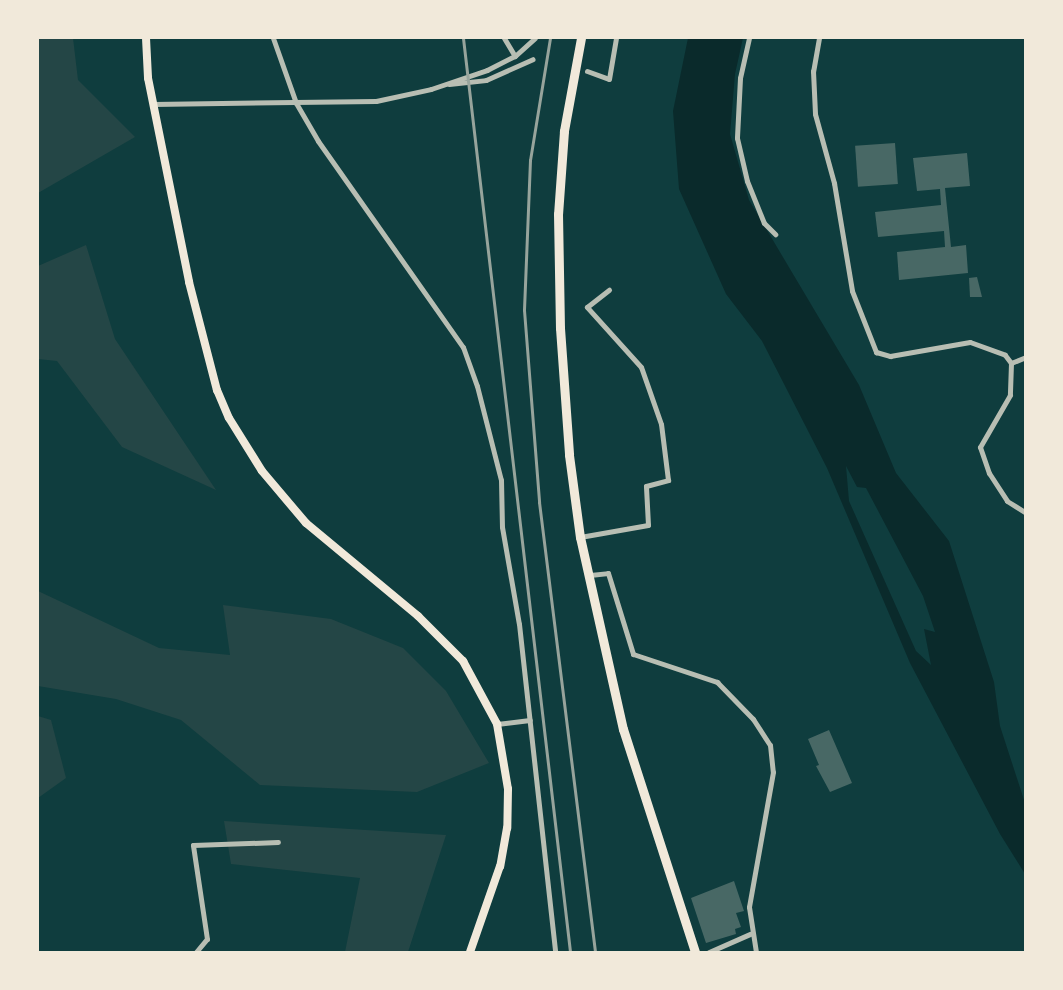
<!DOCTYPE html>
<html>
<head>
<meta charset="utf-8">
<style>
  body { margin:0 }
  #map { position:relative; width:1063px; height:990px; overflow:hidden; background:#0f3d3e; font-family:"Titillium Web",sans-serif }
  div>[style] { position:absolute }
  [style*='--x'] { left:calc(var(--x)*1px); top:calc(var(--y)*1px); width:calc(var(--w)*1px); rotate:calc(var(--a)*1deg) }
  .green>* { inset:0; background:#244646 }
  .water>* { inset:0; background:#0a2a2b }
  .building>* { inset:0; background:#486865; transform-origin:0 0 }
  .minor>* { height:5px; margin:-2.5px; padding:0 2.5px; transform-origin:2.5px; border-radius:2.5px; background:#b8beb3 }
  .primary>* { height:8px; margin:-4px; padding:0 4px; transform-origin:4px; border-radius:4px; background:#f1e9da }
  .trunk>* { height:9px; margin:-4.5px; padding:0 4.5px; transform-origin:4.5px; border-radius:4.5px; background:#f1e9da }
  .rail>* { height:3px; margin:-1.5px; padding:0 1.5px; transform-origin:1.5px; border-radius:1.5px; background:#97a49c }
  span { translate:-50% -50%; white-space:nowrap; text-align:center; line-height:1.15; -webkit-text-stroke:4.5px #f1e9da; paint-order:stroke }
  .frame { position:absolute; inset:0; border:39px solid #f1e9da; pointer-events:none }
</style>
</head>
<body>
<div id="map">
  <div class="green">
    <i style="clip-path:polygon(38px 38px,73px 38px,78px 80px,135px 137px,38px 193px)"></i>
    <i style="clip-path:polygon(86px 245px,115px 339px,216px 490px,122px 447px,57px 361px,38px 359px,38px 266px)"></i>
    <i style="clip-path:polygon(38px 591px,159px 648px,230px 655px,223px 605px,331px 619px,403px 648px,446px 691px,489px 763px,417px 792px,260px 785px,181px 720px,116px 699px,38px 686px)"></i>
    <i style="clip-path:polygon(38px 716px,51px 720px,66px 778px,38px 798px)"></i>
    <i style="clip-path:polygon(224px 821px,446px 835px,408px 952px,345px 952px,360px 878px,231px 864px)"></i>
  </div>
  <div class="water">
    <i style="clip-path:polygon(evenodd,688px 38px,743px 38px,735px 74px,730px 134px,749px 200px,859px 385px,896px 473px,949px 541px,994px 682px,1000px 726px,1025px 803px,1025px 874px,1000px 834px,910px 663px,827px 468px,762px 341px,726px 294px,679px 189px,673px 111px,688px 38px,846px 466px,857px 487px,866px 488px,923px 596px,935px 632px,924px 629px,931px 665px,916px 651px,849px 501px,846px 466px)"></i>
  </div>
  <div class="building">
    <i style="left:895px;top:143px;width:41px;height:40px;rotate:86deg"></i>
    <i style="clip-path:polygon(967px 153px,970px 186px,945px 188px,951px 247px,966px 245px,968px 273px,899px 280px,897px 252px,945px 247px,944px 231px,878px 237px,875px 212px,941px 205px,940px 189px,917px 191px,913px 158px)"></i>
    <i style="clip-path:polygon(977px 277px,982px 297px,970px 297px,969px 278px)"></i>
    <i style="clip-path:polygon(829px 730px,852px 783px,830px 792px,816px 766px,819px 765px,808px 739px)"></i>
    <i style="clip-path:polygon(734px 881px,744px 911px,736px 913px,741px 927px,735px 929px,736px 934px,706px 943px,691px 898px)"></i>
  </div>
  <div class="minor">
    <i style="--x:273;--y:38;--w:69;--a:70.5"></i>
    <i style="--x:296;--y:103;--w:44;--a:59.9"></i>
    <i style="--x:318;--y:141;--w:252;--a:54.9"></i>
    <i style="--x:463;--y:347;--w:41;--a:70.3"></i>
    <i style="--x:477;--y:386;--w:97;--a:75.7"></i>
    <i style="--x:501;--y:480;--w:47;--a:88.8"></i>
    <i style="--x:502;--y:527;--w:98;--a:80.1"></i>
    <i style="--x:519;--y:624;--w:330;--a:83.7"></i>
    <i style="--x:504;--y:38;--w:21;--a:59"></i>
    <i style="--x:749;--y:38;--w:41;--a:102.7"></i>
    <i style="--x:740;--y:78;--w:60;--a:92.9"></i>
    <i style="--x:737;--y:138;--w:44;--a:76.9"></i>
    <i style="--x:747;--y:181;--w:45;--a:68"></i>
    <i style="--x:764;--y:223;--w:16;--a:45"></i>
    <i style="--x:819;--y:38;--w:34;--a:100"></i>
    <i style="--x:813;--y:71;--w:43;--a:87.3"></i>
    <i style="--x:815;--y:114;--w:72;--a:74.6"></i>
    <i style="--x:834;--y:183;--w:109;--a:80.5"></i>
    <i style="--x:852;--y:291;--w:66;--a:68.5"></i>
    <i style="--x:876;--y:352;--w:15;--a:16"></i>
    <i style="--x:890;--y:356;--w:81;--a:-9.9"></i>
    <i style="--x:970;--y:342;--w:37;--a:20"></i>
    <i style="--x:1005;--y:355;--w:10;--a:53"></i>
    <i style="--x:1011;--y:363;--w:32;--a:92"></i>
    <i style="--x:1010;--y:395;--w:60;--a:120"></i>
    <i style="--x:980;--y:447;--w:28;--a:71"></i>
    <i style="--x:989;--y:473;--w:33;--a:57"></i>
    <i style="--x:1007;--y:501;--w:22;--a:32"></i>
    <i style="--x:587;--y:71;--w:23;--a:20"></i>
    <i style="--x:609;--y:79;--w:42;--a:-80.3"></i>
    <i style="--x:449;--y:84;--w:37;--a:-6"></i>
    <i style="--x:486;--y:80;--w:51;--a:-24.1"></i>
    <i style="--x:153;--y:104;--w:223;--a:-0.8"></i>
    <i style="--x:376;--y:101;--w:56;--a:-12.3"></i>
    <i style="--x:431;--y:89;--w:59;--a:-18.7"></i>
    <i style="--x:487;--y:70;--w:31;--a:-27"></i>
    <i style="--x:515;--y:56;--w:27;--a:-42"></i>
    <i style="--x:1011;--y:363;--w:16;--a:-22"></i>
    <i style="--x:580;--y:537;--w:69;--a:-10"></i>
    <i style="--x:648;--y:525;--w:39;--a:-93"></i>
    <i style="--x:646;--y:486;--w:23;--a:-15"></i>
    <i style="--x:668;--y:480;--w:56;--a:-97.1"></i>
    <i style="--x:661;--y:424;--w:60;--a:-109.3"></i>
    <i style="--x:641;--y:367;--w:81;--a:-132"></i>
    <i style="--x:587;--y:307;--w:28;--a:-38"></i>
    <i style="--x:590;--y:575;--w:18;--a:-6"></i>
    <i style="--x:608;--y:573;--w:85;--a:72.8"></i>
    <i style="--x:633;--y:654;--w:89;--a:18.4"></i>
    <i style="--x:717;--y:682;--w:52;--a:45.8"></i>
    <i style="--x:753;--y:719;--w:31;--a:57"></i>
    <i style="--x:770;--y:745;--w:27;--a:84"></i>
    <i style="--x:773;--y:772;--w:137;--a:100.1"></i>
    <i style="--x:749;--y:907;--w:46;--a:81.2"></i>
    <i style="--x:497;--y:724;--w:33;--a:-7"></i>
    <i style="--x:196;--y:952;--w:17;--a:-50"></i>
    <i style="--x:207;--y:939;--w:95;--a:-98.5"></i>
    <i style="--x:193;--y:845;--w:85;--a:-2"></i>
    <i style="--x:709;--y:952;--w:45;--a:-23.7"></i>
  </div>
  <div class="primary">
    <i style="--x:146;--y:38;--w:40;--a:87.1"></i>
    <i style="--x:148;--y:78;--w:208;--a:78.6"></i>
    <i style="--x:189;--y:282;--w:112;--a:75.5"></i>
    <i style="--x:217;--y:390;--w:30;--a:67"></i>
    <i style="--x:229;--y:418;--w:62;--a:58.1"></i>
    <i style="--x:262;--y:471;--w:68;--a:49.8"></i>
    <i style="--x:306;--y:523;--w:146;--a:39.7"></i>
    <i style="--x:418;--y:616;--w:64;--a:45"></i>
    <i style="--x:463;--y:661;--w:72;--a:61.6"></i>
    <i style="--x:497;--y:724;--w:66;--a:80.4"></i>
    <i style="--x:508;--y:789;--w:39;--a:91"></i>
    <i style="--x:507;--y:828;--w:39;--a:100"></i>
    <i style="--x:500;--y:866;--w:91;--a:109.2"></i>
  </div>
  <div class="trunk">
    <i style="--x:581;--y:38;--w:95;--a:100.4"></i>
    <i style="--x:564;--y:131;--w:83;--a:94.1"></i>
    <i style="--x:558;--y:214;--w:114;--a:89"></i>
    <i style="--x:560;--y:328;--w:127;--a:85.9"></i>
    <i style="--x:569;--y:455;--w:83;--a:82.4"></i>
    <i style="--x:580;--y:537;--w:197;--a:77.4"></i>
    <i style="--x:623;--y:729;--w:234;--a:72.1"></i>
  </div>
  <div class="rail">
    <i style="--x:463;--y:38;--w:920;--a:83.32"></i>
    <i style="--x:550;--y:38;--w:124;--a:99.3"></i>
    <i style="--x:530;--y:160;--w:150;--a:92.3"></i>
    <i style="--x:524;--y:310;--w:193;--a:85.5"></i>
    <i style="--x:539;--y:502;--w:453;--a:82.9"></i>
  </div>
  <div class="frame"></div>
</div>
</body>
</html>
